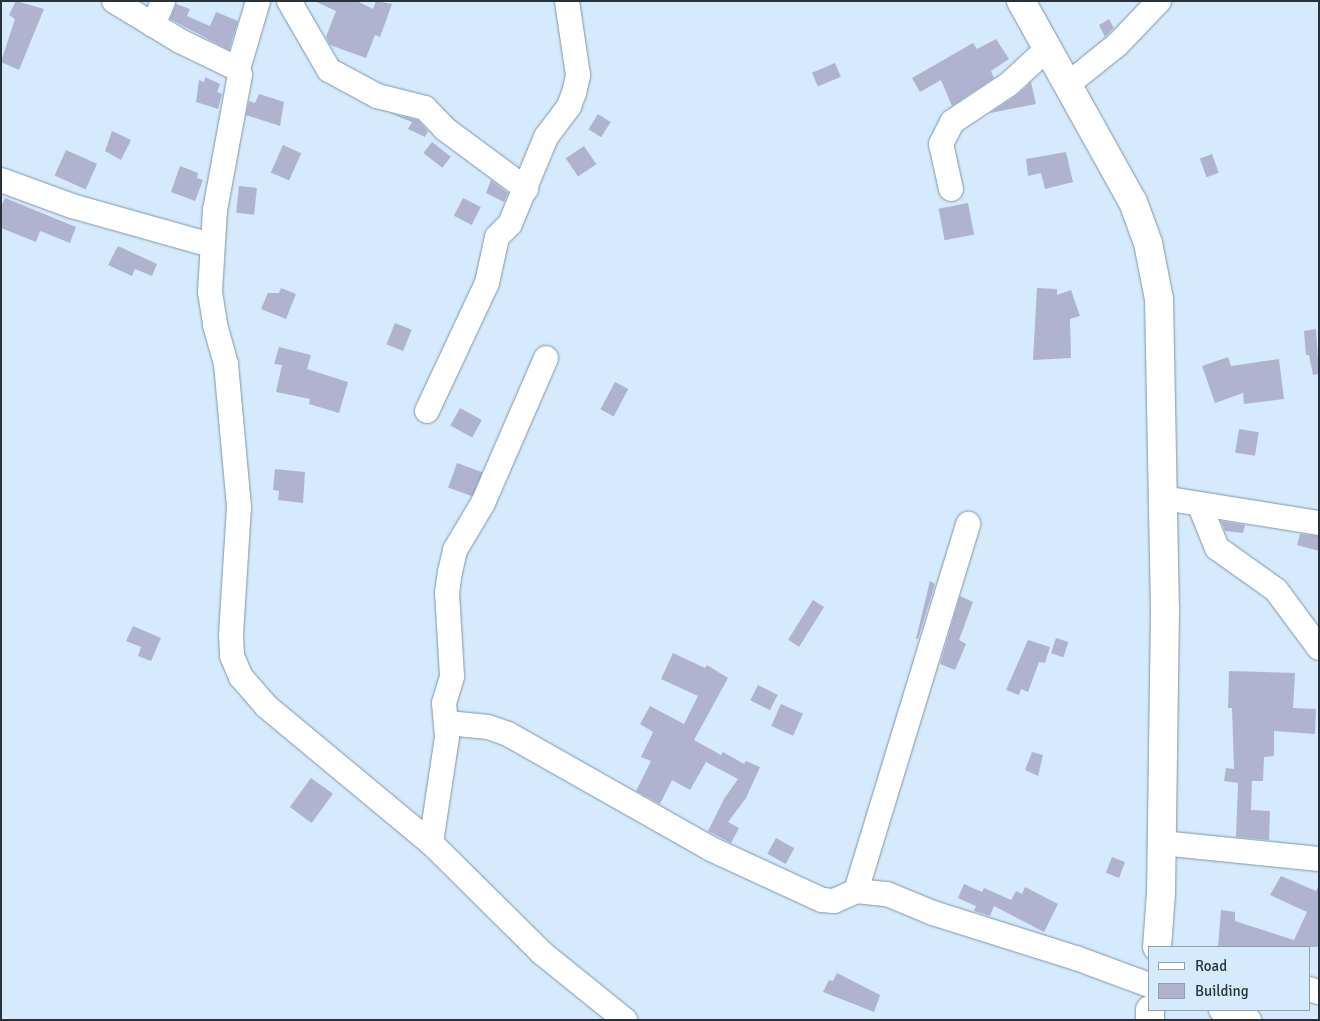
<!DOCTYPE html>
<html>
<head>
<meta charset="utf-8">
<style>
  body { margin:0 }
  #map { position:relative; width:1320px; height:1021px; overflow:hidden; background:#d5eafc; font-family:Signika,sans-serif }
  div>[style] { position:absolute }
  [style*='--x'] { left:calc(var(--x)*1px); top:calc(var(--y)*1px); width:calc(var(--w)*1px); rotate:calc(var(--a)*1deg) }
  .building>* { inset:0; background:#afb3d0; transform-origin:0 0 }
  .roads { filter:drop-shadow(0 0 1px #7c95a9) drop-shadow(0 0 1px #7c95a9) }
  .minor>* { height:24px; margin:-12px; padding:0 12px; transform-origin:12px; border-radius:12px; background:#fff }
  .major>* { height:28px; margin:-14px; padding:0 14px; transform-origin:14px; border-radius:14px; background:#fff }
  span { translate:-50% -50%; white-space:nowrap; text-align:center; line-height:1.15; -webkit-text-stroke:4px #d5eafc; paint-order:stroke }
  .frame { position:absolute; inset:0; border:2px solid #28323a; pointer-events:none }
  .legend { position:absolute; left:1148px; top:946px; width:162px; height:65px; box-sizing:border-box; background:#d5eafc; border:1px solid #90a0ae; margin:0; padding:6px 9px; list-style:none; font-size:15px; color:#28323a }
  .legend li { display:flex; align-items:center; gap:10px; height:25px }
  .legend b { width:25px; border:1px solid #90a0ae }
</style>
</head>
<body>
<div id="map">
  <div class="building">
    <i style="clip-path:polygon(16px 1px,44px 9px,19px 70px,1px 62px,15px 19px,9px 15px)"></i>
    <i style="clip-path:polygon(314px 1px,357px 1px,373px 9px,376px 1px,392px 4px,380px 37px,375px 35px,366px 58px,330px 45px,326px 37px,336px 11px)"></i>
    <i style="clip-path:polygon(176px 4px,190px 9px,187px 16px,210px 26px,216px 12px,238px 21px,229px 50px,170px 19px)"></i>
    <i style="clip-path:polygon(1109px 19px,1114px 28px,1105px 37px,1099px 25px)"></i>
    <i style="clip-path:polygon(996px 39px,1009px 59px,991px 71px,994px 78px,952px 106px,941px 80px,920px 92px,912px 78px,973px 43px,977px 49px)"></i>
    <i style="left:835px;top:63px;width:15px;height:25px;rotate:67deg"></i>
    <i style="clip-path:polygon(205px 77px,220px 84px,217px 92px,222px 94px,218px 109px,196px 102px,199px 80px,204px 82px)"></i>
    <i style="clip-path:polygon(1031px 82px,1036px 104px,990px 113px,1017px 95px)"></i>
    <i style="clip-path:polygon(259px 94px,284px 102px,280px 126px,246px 115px,249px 101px,255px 103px)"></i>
    <i style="clip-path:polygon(389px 113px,418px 120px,428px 131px,425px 137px,408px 129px,412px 122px)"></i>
    <i style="left:598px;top:114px;width:15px;height:18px;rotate:32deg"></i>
    <i style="clip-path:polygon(112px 131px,131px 140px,121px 160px,105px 151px)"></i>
    <i style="left:432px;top:142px;width:24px;height:14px;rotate:38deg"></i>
    <i style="left:283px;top:145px;width:20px;height:30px;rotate:24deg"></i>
    <i style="left:584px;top:146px;width:22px;height:22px;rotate:56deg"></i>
    <i style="left:66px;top:150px;width:34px;height:28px;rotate:24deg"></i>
    <i style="clip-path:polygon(1066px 152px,1073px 182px,1045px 189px,1041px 173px,1028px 176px,1026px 159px)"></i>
    <i style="left:1212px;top:154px;width:20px;height:13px;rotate:70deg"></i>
    <i style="clip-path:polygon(180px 166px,198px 173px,197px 178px,203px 180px,195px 201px,171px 192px)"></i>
    <i style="clip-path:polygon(491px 180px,508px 193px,504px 202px,486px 193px)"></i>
    <i style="left:239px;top:186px;width:18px;height:27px;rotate:6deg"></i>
    <i style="clip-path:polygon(5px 198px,76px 227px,70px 243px,40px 231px,36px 242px,1px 228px,1px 207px)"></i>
    <i style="left:463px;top:198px;width:20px;height:20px;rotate:27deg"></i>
    <i style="left:968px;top:203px;width:32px;height:30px;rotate:79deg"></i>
    <i style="clip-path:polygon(118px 246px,157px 264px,152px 276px,135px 269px,132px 276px,108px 265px)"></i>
    <i style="clip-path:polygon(281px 288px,296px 294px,286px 319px,261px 309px,268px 293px,279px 293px)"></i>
    <i style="clip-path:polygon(1037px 288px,1057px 289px,1057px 295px,1071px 290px,1080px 316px,1070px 319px,1071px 358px,1033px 360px)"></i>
    <i style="left:395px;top:323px;width:18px;height:23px;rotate:22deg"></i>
    <i style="clip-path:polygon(1316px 329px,1319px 374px,1313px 375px,1309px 355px,1306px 355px,1304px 331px)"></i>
    <i style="clip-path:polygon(279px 347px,311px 355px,307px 369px,348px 382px,339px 413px,309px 404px,310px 399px,276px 392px,282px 365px,274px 364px)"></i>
    <i style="clip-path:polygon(1228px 357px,1231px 366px,1279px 359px,1284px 399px,1244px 404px,1243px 393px,1215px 403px,1202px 366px)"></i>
    <i style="left:615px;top:382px;width:15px;height:31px;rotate:28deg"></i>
    <i style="left:460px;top:408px;width:25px;height:20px;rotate:29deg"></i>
    <i style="left:1239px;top:429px;width:20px;height:24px;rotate:9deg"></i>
    <i style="left:457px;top:463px;width:27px;height:26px;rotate:20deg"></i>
    <i style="clip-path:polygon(275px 469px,305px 472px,303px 503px,278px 500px,279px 491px,273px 490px)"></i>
    <i style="clip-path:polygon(1221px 521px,1245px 525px,1243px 533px,1225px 531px)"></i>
    <i style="clip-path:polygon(1300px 534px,1319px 536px,1319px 551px,1297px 545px)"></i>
    <i style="clip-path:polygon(930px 581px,935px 584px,918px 639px,916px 639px)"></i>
    <i style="clip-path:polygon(960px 596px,973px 602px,959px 640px,966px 644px,955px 670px,940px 664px)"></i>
    <i style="left:813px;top:600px;width:13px;height:47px;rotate:32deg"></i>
    <i style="clip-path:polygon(133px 626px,161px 638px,151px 661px,138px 656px,141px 647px,126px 641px)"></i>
    <i style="left:1056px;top:638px;width:13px;height:16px;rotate:18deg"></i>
    <i style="clip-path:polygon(1028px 640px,1050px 647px,1045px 663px,1039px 662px,1028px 692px,1021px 689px,1019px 695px,1006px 690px)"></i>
    <i style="clip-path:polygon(673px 653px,705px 668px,707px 665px,728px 678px,694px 740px,721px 755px,723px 752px,744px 764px,746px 761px,760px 767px,746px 798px,728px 822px,739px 828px,731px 843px,708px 831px,724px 799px,738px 779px,706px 762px,690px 790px,672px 780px,660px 804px,636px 791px,651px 761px,641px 757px,653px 732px,640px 724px,650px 706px,684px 724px,698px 696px,661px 679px)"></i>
    <i style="clip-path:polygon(1229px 671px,1295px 673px,1293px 708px,1316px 709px,1315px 734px,1274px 731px,1274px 756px,1264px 757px,1263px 781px,1252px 781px,1251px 810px,1270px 811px,1269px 840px,1236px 837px,1238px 783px,1224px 781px,1226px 768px,1234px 769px,1232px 708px,1228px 708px)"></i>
    <i style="left:758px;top:685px;width:22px;height:17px;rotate:27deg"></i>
    <i style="left:781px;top:704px;width:24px;height:24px;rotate:24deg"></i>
    <i style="clip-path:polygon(1032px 752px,1043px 755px,1038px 776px,1025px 770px)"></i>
    <i style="left:311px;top:778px;width:27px;height:36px;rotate:36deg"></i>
    <i style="left:776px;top:838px;width:21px;height:18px;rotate:29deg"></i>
    <i style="left:1112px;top:857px;width:14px;height:17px;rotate:21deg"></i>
    <i style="clip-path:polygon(1281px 876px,1316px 891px,1319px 884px,1319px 947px,1218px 947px,1221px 910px,1235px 912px,1235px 921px,1294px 940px,1307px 912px,1270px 895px)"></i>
    <i style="clip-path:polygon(964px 884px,982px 892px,984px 888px,1011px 900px,1016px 891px,1022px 894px,1025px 887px,1058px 904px,1044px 932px,994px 906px,990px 916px,974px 911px,976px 906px,958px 898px)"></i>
    <i style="clip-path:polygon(837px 973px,880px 995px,874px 1012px,823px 992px,829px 980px,833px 981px)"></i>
  </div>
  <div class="roads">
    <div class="minor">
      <i style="--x:114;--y:1;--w:77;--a:31.2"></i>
      <i style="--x:180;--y:41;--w:64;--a:25.8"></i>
      <i style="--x:238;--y:69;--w:6;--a:72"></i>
      <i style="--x:240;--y:75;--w:137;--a:100.5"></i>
      <i style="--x:215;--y:210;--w:82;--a:93.5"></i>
      <i style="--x:210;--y:292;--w:33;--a:81"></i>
      <i style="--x:215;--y:325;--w:41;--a:74.2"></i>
      <i style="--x:226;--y:364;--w:144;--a:84.8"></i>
      <i style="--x:239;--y:507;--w:128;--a:93.6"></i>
      <i style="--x:231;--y:635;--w:21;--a:87"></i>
      <i style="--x:232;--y:656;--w:23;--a:67"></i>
      <i style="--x:241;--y:677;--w:38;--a:49"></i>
      <i style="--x:266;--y:706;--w:214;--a:39.7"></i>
      <i style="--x:431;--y:843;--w:156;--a:44.7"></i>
      <i style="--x:542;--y:953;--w:107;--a:38.9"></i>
      <i style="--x:289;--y:1;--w:80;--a:59.9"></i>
      <i style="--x:329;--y:70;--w:55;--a:28.4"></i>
      <i style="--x:377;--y:96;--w:49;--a:14"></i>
      <i style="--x:425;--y:108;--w:29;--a:46"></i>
      <i style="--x:445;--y:129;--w:101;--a:36.5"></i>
      <i style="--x:153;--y:25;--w:26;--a:-67"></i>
      <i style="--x:238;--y:69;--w:71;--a:-73.6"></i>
      <i style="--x:1067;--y:85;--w:64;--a:-38.7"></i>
      <i style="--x:1117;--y:45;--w:61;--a:-46.3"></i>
      <i style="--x:1;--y:180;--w:76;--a:20.1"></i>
      <i style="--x:72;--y:206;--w:144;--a:15.7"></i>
      <i style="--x:951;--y:189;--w:46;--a:-102.5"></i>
      <i style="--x:941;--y:144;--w:25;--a:-63"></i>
      <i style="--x:952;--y:122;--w:69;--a:-33.7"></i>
      <i style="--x:1009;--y:84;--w:50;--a:-42.6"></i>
      <i style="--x:427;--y:411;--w:141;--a:-64.9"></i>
      <i style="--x:487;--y:283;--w:47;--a:-77.7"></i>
      <i style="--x:497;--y:237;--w:18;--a:-45"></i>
      <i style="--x:510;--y:224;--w:94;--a:-67.5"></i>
      <i style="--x:546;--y:137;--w:39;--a:-53"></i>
      <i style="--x:569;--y:106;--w:14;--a:-69"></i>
      <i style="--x:574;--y:93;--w:18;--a:-77"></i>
      <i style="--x:578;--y:75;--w:75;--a:-98.5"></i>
      <i style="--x:1163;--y:498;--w:158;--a:9.1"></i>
      <i style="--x:1200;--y:506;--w:45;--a:68"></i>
      <i style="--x:1217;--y:548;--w:72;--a:35.4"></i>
      <i style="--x:1276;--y:590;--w:72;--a:53.4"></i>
      <i style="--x:448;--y:723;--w:40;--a:5.7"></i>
      <i style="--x:488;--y:727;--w:21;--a:19"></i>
      <i style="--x:508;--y:734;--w:233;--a:29.5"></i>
      <i style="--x:711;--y:849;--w:122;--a:24.7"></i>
      <i style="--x:822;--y:900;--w:12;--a:5"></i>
      <i style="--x:834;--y:901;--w:24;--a:-24"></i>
      <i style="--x:856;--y:891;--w:31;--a:6"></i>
      <i style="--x:887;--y:894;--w:50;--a:22.4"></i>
      <i style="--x:933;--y:913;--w:150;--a:17.5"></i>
      <i style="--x:1076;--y:958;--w:78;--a:20.3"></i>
      <i style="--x:431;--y:843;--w:107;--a:-81.4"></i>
      <i style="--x:447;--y:737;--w:34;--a:-95"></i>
      <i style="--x:444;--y:703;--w:28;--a:-73"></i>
      <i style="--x:452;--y:676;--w:83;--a:-93.4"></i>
      <i style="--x:447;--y:593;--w:21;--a:-82"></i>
      <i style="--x:450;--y:572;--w:23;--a:-77"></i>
      <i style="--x:455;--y:550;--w:55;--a:-59.2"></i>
      <i style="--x:483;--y:503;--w:158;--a:-66.5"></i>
      <i style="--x:1161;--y:843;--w:159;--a:5.8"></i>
      <i style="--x:856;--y:891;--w:384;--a:-73"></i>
      <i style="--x:1309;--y:989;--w:10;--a:17"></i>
      <i style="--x:1221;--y:1010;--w:30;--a:20"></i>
    </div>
    <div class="major">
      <i style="--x:1021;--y:1;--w:230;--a:60.9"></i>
      <i style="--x:1133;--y:202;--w:44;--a:69.9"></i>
      <i style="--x:1148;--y:243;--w:57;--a:78.9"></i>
      <i style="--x:1159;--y:299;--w:310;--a:88.9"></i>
      <i style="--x:1165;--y:609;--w:284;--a:90.8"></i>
      <i style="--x:1161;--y:893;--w:54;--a:94.2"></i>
      <i style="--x:1150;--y:1020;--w:10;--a:-90"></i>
    </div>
  </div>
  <div class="frame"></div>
  <ul class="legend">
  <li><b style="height:6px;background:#fff"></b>Road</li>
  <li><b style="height:14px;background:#afb3d0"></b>Building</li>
  </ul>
</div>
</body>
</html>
